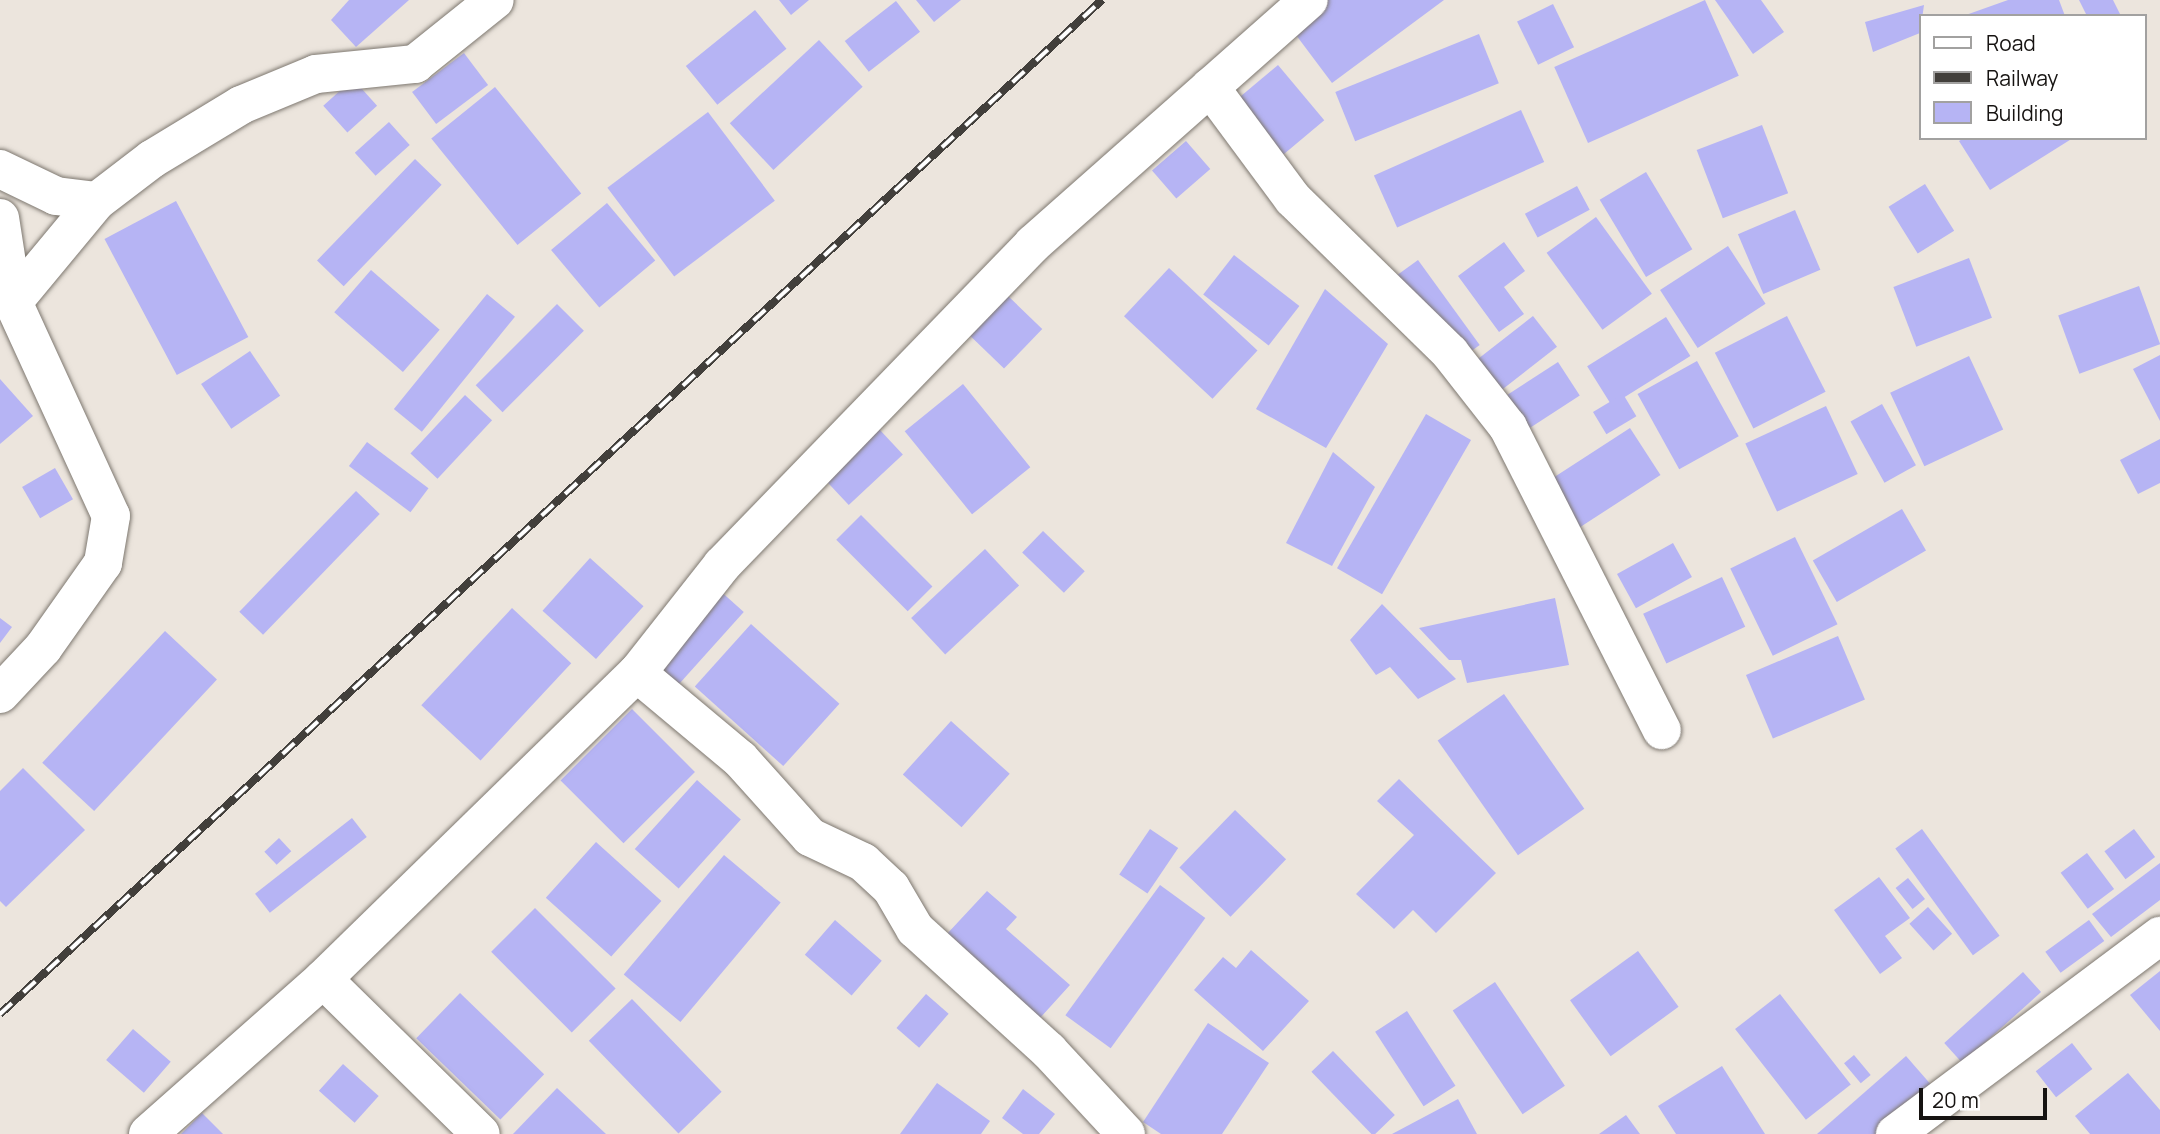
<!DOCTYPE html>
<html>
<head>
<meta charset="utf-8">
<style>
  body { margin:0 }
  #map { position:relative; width:2160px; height:1134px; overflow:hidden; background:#ece5dd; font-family:Manrope,sans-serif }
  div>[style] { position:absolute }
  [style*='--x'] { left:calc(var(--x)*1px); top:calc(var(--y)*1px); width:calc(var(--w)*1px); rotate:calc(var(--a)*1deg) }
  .building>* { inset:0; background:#b6b4f4; transform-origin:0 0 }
  .roads { filter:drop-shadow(0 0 2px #7e7870) drop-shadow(0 0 2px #7e7870) }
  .minor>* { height:38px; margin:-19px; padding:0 19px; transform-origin:19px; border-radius:19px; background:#fff }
  .rail>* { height:8px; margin-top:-4px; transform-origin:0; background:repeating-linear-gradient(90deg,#fff 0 16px,#423f3b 0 32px); box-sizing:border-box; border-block:2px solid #423f3b }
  span { translate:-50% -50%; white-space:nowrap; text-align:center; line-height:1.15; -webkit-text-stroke:6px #fff; paint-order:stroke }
  .legend { position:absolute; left:1919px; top:14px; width:228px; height:126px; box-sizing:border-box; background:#fff; border:2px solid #a2a1a0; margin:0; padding:9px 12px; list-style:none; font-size:21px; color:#161311 }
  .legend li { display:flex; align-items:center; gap:14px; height:35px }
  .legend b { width:35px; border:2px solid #a2a1a0 }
  .scale { position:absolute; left:1919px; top:1088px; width:128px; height:32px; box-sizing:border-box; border:4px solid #161311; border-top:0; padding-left:9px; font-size:21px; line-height:24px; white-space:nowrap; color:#161311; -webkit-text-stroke:5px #fff; paint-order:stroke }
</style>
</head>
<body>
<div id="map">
  <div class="building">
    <i style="clip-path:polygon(349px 0,409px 0,356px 47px,331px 20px)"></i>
    <i style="clip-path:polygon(779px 0,809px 0,791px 15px)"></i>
    <i style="clip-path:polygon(916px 0,961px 0,934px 22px)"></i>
    <i style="clip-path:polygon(1327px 0,1444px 0,1332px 83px,1290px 27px)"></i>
    <i style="left:1705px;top:0;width:83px;height:165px;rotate:66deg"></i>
    <i style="clip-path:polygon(1715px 0,1761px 0,1784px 32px,1753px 54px)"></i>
    <i style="clip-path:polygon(2008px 0,2059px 0,2065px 16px,1963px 16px)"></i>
    <i style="clip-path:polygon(2079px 0,2113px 0,2121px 16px,2087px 16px)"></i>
    <i style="left:896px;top:1px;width:39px;height:65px;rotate:52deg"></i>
    <i style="left:1553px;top:4px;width:48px;height:40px;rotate:64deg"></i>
    <i style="clip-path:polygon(1924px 5px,1920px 33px,1873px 52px,1865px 22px)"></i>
    <i style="left:755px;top:10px;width:50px;height:89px;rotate:51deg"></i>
    <i style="left:1479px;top:34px;width:53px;height:155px;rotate:68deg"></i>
    <i style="left:819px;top:40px;width:64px;height:122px;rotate:47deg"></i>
    <i style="left:464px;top:53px;width:40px;height:65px;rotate:53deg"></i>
    <i style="left:1278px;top:65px;width:72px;height:72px;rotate:50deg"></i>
    <i style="left:353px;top:79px;width:36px;height:40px;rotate:48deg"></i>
    <i style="left:495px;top:87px;width:137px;height:82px;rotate:51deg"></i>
    <i style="left:1521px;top:110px;width:57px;height:161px;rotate:66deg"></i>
    <i style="left:708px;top:112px;width:111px;height:126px;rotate:53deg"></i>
    <i style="left:389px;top:122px;width:31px;height:46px;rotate:48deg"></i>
    <i style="left:1762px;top:125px;width:73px;height:70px;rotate:69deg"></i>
    <i style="clip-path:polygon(1964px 138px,2073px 138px,1990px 190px,1959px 141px)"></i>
    <i style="left:1186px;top:141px;width:37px;height:45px;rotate:49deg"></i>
    <i style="left:415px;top:159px;width:37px;height:141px;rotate:44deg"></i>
    <i style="left:1646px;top:172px;width:90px;height:54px;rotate:59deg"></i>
    <i style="left:1925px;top:184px;width:55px;height:43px;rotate:58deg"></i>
    <i style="left:1577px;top:186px;width:27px;height:59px;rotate:62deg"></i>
    <i style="left:176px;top:201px;width:154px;height:81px;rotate:62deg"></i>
    <i style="left:607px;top:203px;width:75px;height:73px;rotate:50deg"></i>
    <i style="left:1795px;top:210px;width:65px;height:62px;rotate:67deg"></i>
    <i style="left:1596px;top:217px;width:95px;height:61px;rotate:54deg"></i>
    <i style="clip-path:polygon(1504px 242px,1525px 271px,1504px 287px,1524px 314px,1499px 332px,1458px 276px)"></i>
    <i style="left:1728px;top:246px;width:69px;height:81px;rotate:57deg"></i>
    <i style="left:1234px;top:255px;width:83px;height:50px;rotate:38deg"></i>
    <i style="left:1969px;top:258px;width:64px;height:81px;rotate:69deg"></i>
    <i style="left:1418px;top:260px;width:105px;height:26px;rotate:54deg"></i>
    <i style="left:1169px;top:268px;width:121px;height:66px;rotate:43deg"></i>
    <i style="left:371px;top:270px;width:91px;height:56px;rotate:41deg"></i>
    <i style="left:2139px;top:286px;width:62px;height:86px;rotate:70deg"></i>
    <i style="clip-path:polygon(1325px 289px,1388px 344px,1326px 448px,1256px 409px)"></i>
    <i style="left:487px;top:294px;width:36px;height:148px;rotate:39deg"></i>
    <i style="left:1007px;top:295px;width:49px;height:55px;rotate:44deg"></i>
    <i style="left:557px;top:304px;width:38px;height:115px;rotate:45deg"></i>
    <i style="left:1533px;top:316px;width:39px;height:89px;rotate:52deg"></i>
    <i style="left:1787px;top:316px;width:85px;height:81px;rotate:63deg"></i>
    <i style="left:1666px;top:317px;width:46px;height:93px;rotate:58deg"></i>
    <i style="left:250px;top:351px;width:54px;height:59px;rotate:56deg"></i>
    <i style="clip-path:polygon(2160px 355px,2160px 421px,2133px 369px)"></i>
    <i style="left:1969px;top:356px;width:81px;height:87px;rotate:65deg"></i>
    <i style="left:1697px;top:361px;width:86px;height:68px;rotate:61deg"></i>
    <i style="left:1558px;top:362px;width:40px;height:79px;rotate:57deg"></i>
    <i style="clip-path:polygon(0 379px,33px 416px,0 444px)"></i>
    <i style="left:963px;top:384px;width:107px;height:75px;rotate:51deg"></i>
    <i style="left:1623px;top:394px;width:26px;height:35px;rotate:59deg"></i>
    <i style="left:465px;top:395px;width:37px;height:80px;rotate:43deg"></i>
    <i style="left:1882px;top:404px;width:70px;height:36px;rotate:61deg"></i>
    <i style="left:1826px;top:406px;width:75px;height:89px;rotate:65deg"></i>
    <i style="left:1426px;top:414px;width:52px;height:178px;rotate:30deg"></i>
    <i style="left:1630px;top:428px;width:56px;height:97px;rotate:57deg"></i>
    <i style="left:879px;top:429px;width:35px;height:74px;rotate:47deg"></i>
    <i style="clip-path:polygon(2160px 439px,2160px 483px,2138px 494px,2120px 460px)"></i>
    <i style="left:367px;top:442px;width:77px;height:30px;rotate:37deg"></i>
    <i style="clip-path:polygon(1333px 452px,1375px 487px,1332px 566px,1286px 543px)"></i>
    <i style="left:55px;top:468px;width:36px;height:38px;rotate:60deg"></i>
    <i style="left:356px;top:491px;width:33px;height:168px;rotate:44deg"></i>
    <i style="left:1902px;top:509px;width:48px;height:103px;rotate:60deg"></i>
    <i style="left:861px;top:515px;width:101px;height:35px;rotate:45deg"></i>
    <i style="left:1043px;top:531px;width:58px;height:30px;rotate:44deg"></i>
    <i style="left:1795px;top:537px;width:97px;height:72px;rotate:64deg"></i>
    <i style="left:1673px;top:543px;width:39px;height:64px;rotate:61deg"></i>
    <i style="left:985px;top:549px;width:50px;height:101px;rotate:47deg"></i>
    <i style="left:590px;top:558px;width:72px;height:71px;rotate:42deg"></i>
    <i style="left:1722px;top:577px;width:55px;height:87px;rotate:65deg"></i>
    <i style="left:717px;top:588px;width:36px;height:98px;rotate:42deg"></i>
    <i style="clip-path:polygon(1555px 598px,1569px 665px,1467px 683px,1461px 660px,1449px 660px,1419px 628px)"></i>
    <i style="clip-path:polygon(1382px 604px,1456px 679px,1418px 699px,1390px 667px,1376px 675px,1350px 640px)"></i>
    <i style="left:512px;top:608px;width:81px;height:133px;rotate:43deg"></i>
    <i style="clip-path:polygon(0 618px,12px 627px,0 643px)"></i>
    <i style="left:751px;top:624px;width:119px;height:84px;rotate:42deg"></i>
    <i style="left:165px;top:631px;width:71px;height:180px;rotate:43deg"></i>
    <i style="left:1838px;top:636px;width:69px;height:100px;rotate:67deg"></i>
    <i style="left:1504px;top:694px;width:140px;height:81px;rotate:55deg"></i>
    <i style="left:632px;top:709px;width:89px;height:101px;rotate:45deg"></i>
    <i style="left:951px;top:721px;width:79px;height:72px;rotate:42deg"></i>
    <i style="clip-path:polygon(23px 768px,85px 830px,6px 907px,0 901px,0 791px)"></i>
    <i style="clip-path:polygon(1399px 779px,1496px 873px,1436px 933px,1413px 910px,1394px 929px,1356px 894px,1414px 835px,1377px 801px)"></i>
    <i style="left:697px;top:780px;width:59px;height:93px;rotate:42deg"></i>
    <i style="left:1235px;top:810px;width:71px;height:80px;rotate:44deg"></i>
    <i style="left:352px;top:818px;width:24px;height:123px;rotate:52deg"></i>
    <i style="left:1150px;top:829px;width:34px;height:55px;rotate:34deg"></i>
    <i style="left:1922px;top:829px;width:132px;height:33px;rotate:54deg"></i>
    <i style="left:2134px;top:829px;width:35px;height:37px;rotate:53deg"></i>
    <i style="left:279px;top:838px;width:18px;height:20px;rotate:47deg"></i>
    <i style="left:596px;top:842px;width:88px;height:75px;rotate:42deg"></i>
    <i style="left:2087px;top:853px;width:45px;height:33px;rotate:53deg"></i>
    <i style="left:724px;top:855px;width:74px;height:156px;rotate:40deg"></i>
    <i style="clip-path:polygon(2160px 863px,2160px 900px,2111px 937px,2092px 914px)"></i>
    <i style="clip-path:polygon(1879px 877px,1910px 918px,1885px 936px,1902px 958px,1880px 974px,1834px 910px)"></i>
    <i style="left:1908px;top:878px;width:27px;height:16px;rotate:51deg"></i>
    <i style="left:1160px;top:885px;width:56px;height:161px;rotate:36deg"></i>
    <i style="clip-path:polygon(987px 891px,1017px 917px,1006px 929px,1070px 985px,1040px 1018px,946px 935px)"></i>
    <i style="left:1928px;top:907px;width:36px;height:25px;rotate:48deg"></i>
    <i style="left:535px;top:908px;width:114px;height:62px;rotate:45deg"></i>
    <i style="left:835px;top:920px;width:62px;height:46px;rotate:41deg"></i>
    <i style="left:2089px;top:920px;width:26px;height:54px;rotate:54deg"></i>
    <i style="clip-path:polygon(1251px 950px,1309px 1001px,1263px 1051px,1194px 990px,1223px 957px,1236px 968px)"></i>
    <i style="left:1638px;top:951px;width:69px;height:84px;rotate:54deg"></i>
    <i style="clip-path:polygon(2160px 971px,2160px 1031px,2130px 995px)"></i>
    <i style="left:2023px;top:972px;width:27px;height:106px;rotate:48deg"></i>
    <i style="left:1495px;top:982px;width:125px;height:51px;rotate:56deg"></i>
    <i style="left:460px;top:993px;width:117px;height:63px;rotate:44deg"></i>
    <i style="left:926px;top:994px;width:30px;height:45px;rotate:41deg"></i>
    <i style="left:1780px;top:994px;width:115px;height:57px;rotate:52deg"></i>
    <i style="left:632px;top:999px;width:129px;height:60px;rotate:46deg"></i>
    <i style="left:1407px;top:1011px;width:89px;height:38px;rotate:57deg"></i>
    <i style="clip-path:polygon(1208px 1023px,1269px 1063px,1222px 1134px,1161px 1134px,1143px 1122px)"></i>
    <i style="left:133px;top:1029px;width:50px;height:41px;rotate:41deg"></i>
    <i style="left:2072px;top:1043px;width:33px;height:46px;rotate:52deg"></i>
    <i style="left:1333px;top:1051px;width:89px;height:30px;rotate:46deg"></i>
    <i style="left:1854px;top:1055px;width:26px;height:13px;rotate:50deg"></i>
    <i style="clip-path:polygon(1906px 1056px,1933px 1087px,1879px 1134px,1817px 1134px)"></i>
    <i style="left:343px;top:1064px;width:48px;height:36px;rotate:42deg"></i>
    <i style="clip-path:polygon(1722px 1066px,1765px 1134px,1676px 1134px,1658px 1106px)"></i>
    <i style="clip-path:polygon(2128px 1073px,2160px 1110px,2160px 1134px,2090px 1134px,2075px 1116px)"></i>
    <i style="clip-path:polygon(937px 1083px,990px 1121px,981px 1134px,900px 1134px)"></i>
    <i style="clip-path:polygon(557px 1088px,606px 1134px,513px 1134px)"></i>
    <i style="clip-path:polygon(1023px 1089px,1055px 1114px,1039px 1134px,1023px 1134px,1002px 1118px)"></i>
    <i style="clip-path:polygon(1458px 1099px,1477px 1134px,1392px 1134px)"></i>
    <i style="clip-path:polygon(202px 1113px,223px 1134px,181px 1134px)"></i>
    <i style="clip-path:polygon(1626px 1115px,1640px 1134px,1599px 1134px)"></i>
  </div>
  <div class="roads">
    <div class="minor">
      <i style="--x:1210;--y:87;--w:139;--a:53.5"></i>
      <i style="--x:1293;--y:199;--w:220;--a:44.4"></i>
      <i style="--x:1450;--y:353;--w:94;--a:51.9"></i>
      <i style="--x:1508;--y:427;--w:340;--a:63.1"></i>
      <i style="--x:0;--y:169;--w:62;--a:25.7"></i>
      <i style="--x:56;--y:196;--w:41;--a:7"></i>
      <i style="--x:0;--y:218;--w:85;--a:81.2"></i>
      <i style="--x:13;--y:302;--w:235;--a:65.4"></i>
      <i style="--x:111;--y:516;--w:48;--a:99.7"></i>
      <i style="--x:103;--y:563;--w:104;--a:125.2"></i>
      <i style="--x:43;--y:648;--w:63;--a:133.1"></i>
      <i style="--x:13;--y:302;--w:131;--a:-50.3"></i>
      <i style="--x:97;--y:201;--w:69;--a:-37.4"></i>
      <i style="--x:152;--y:159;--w:104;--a:-31.2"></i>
      <i style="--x:241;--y:105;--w:81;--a:-22.5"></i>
      <i style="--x:316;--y:74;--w:100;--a:-5.8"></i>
      <i style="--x:415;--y:64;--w:102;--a:-38.7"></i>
      <i style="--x:637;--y:673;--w:134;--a:39.9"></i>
      <i style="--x:740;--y:759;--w:105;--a:48.1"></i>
      <i style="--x:810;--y:837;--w:59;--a:25.3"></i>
      <i style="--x:863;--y:862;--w:38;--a:43"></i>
      <i style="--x:891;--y:888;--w:48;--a:59.7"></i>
      <i style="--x:915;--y:929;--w:181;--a:42.3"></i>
      <i style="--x:1049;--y:1051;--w:113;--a:47.1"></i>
      <i style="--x:323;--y:979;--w:221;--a:44.5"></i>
      <i style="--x:148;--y:1134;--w:234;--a:-41.5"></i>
      <i style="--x:323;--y:979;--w:438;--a:-44.3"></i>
      <i style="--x:637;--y:673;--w:137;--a:-51.8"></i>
      <i style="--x:722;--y:565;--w:447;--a:-45.9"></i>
      <i style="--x:1033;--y:244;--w:368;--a:-41.5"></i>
      <i style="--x:1895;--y:1134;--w:331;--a:-36.8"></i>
    </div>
  </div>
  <div class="rail">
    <i style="--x:0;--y:1014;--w:1498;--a:-42.62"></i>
  </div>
  <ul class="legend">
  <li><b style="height:9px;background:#fff"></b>Road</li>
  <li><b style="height:9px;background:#423f3b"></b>Railway</li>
  <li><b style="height:19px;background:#b6b4f4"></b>Building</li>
  </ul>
  <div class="scale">20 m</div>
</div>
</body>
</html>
